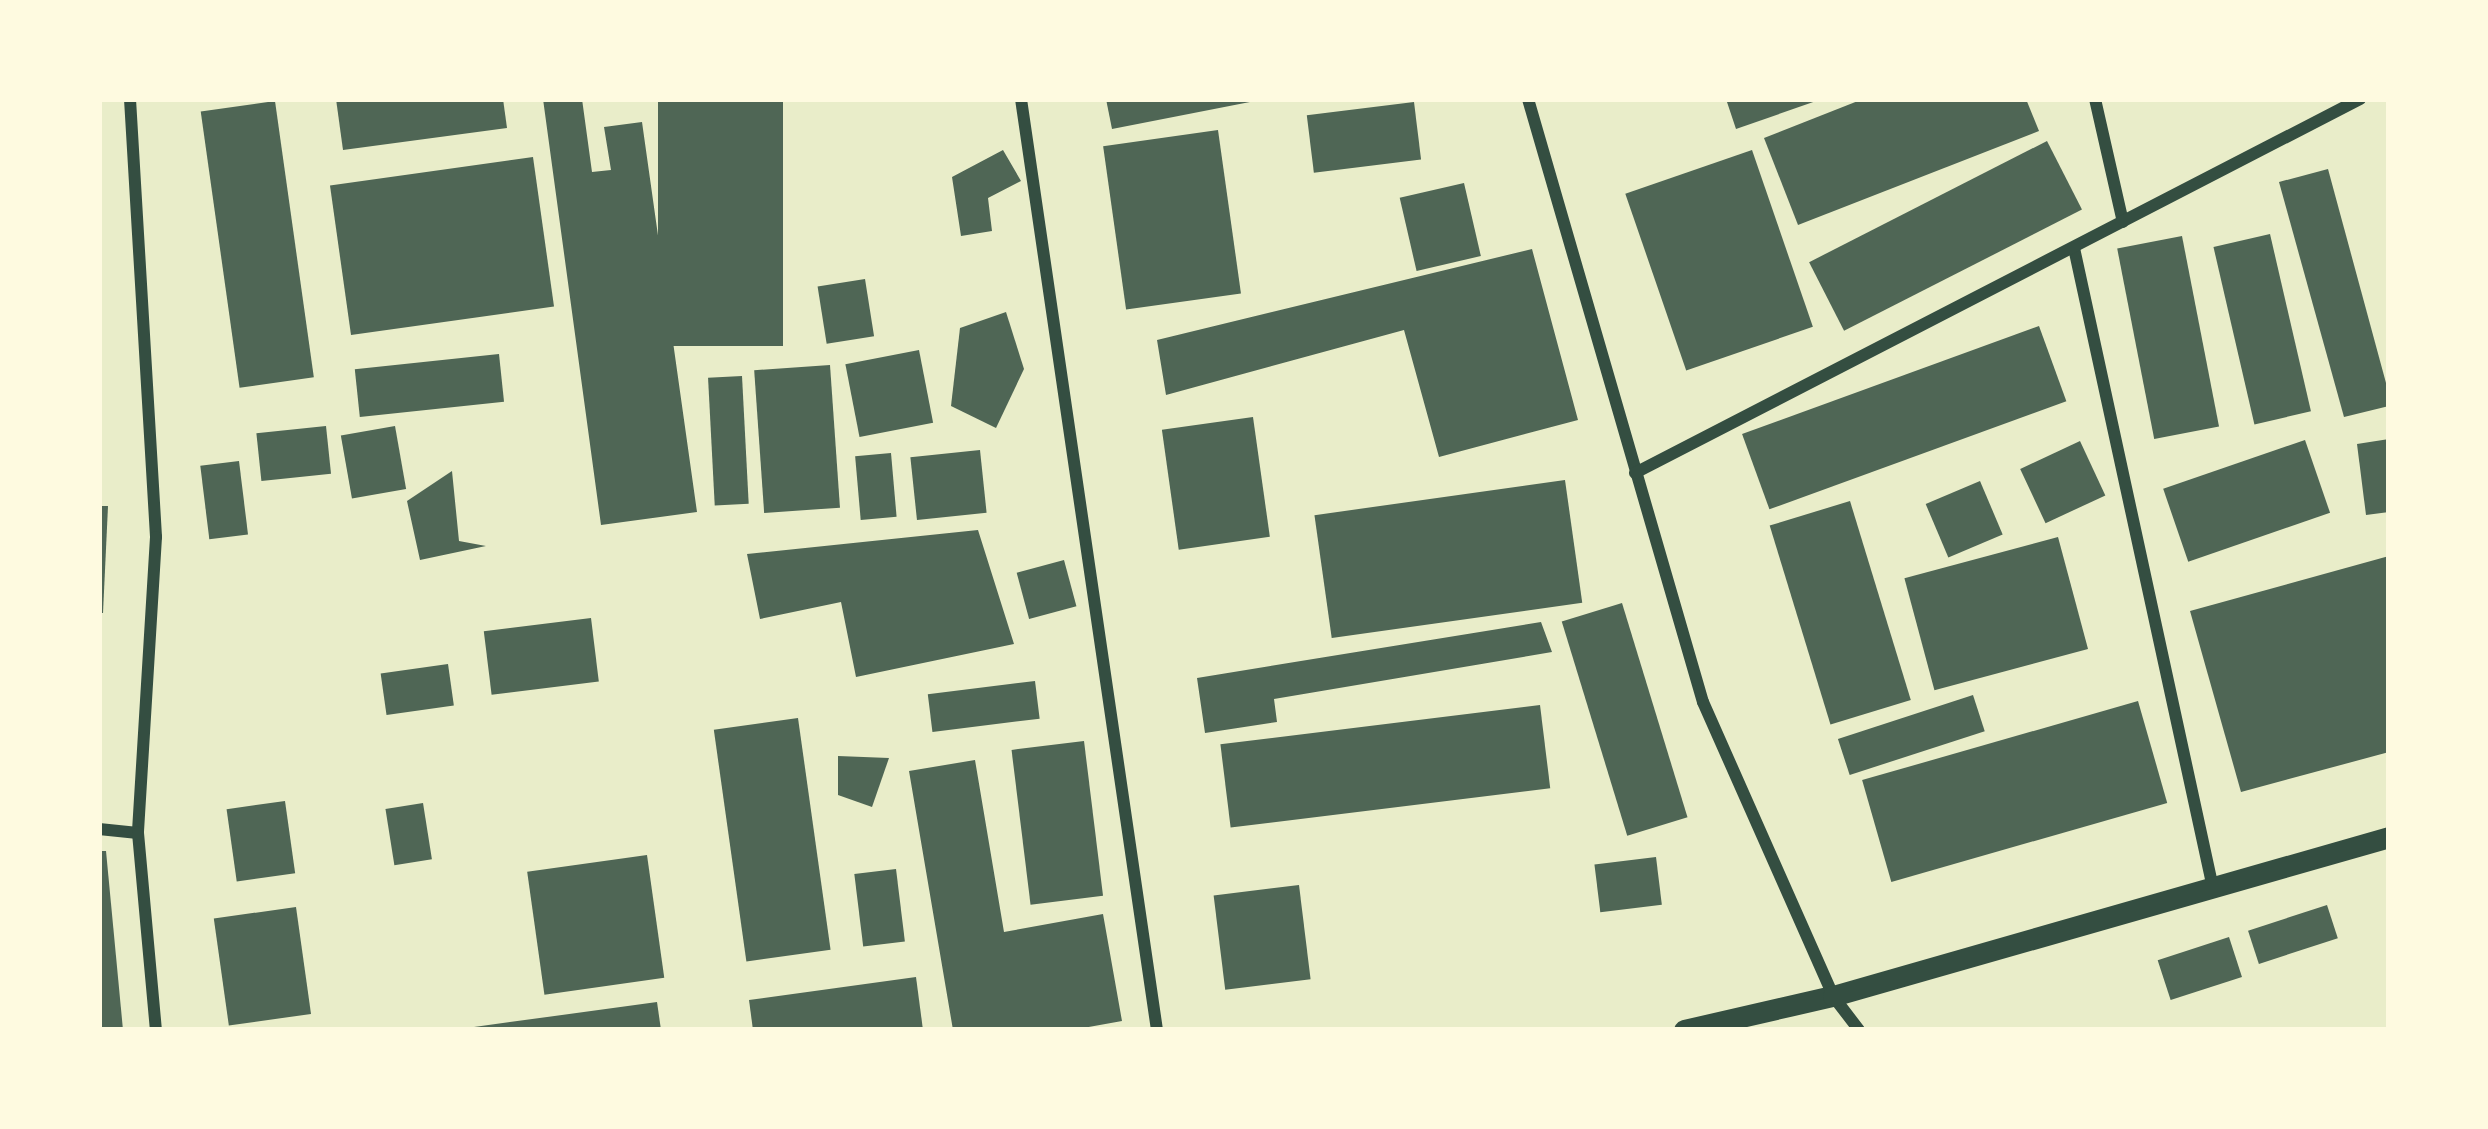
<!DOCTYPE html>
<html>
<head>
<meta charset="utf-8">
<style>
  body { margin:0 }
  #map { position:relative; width:2488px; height:1129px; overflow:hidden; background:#e9edc9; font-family:"Golos Text",sans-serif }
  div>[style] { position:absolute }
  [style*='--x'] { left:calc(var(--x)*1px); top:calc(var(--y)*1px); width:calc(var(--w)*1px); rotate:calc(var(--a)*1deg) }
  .building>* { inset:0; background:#4f6655; transform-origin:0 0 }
  .minor>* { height:12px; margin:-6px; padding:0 6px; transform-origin:6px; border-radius:6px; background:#344e41 }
  .tertiary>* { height:21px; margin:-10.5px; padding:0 10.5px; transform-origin:10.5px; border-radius:10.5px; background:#344e41 }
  span { translate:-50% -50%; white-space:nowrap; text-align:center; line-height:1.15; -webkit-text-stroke:9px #fefae0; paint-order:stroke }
  .frame { position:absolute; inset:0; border:102px solid #fefae0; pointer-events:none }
</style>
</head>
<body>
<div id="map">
  <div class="building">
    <i style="clip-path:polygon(336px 99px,503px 99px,507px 128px,343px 150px)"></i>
    <i style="clip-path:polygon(543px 99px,582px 99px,592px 172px,611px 170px,604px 127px,642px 122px,697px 512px,601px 525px)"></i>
    <i style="left:658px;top:99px;width:125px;height:247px"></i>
    <i style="clip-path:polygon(1106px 99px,1254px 99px,1255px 101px,1112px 129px)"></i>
    <i style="clip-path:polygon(1726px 99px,1819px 99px,1819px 100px,1736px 129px)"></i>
    <i style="clip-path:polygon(1863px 99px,2026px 99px,2039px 131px,1798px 225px,1764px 138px)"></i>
    <i style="left:275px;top:101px;width:279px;height:75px;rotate:82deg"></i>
    <i style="left:1414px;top:102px;width:58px;height:108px;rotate:83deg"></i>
    <i style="left:1218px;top:130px;width:165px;height:116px;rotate:82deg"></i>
    <i style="left:2047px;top:141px;width:77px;height:267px;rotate:63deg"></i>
    <i style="clip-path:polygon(1003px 150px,1021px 181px,988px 198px,992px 231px,961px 236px,952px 177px)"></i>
    <i style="left:1752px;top:150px;width:187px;height:134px;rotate:71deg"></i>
    <i style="left:533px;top:157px;width:151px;height:205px;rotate:82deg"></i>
    <i style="clip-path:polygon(2328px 169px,2389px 394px,2389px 406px,2344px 417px,2279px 182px)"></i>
    <i style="left:1464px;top:183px;width:75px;height:66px;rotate:77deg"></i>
    <i style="left:2270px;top:234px;width:182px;height:58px;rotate:77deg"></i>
    <i style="left:2182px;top:236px;width:194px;height:66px;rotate:79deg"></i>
    <i style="clip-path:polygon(1532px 249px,1578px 420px,1439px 457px,1404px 330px,1166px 395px,1157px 340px)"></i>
    <i style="left:865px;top:279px;width:58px;height:48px;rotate:81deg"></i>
    <i style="clip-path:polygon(1006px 312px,1024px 369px,996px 428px,951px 406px,960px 328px)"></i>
    <i style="left:2039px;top:326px;width:80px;height:316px;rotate:70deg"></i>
    <i style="left:919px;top:350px;width:74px;height:75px;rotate:79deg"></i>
    <i style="left:499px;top:354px;width:48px;height:145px;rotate:84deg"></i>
    <i style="left:830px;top:365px;width:143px;height:76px;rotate:86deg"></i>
    <i style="left:742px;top:376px;width:128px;height:34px;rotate:87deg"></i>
    <i style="left:1253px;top:417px;width:121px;height:92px;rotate:82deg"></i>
    <i style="left:326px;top:426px;width:48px;height:70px;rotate:84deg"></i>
    <i style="left:395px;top:426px;width:64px;height:55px;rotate:80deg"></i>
    <i style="clip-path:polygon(2389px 439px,2389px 512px,2366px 515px,2357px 444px)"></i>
    <i style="left:2305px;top:440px;width:77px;height:150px;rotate:71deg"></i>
    <i style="left:2080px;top:441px;width:60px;height:66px;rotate:65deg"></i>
    <i style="left:980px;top:450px;width:63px;height:70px;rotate:84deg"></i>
    <i style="left:891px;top:453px;width:64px;height:36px;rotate:85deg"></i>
    <i style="left:239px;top:461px;width:74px;height:39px;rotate:83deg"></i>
    <i style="clip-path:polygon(452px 471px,459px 541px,486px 546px,420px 560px,407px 501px)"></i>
    <i style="left:1565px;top:480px;width:124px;height:253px;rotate:82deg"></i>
    <i style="left:1980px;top:481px;width:58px;height:59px;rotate:67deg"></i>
    <i style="left:1850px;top:501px;width:208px;height:84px;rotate:73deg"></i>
    <i style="clip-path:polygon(99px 506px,108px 506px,103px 613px,99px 613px)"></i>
    <i style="clip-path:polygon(978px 530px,1014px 644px,856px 677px,841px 602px,760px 619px,747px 554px)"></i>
    <i style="left:2058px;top:537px;width:116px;height:159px;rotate:75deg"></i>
    <i style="clip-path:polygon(2389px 556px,2389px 752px,2241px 792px,2190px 611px)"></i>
    <i style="left:1064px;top:560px;width:48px;height:49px;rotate:75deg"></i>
    <i style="left:1622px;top:603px;width:224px;height:63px;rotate:73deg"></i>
    <i style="left:591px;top:618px;width:64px;height:108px;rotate:83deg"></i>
    <i style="clip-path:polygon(1541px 622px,1552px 652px,1274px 699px,1277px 722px,1205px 733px,1197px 678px)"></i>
    <i style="left:448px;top:664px;width:42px;height:68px;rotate:82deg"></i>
    <i style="left:1035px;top:681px;width:38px;height:108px;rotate:83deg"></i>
    <i style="left:1973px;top:695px;width:38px;height:142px;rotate:72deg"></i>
    <i style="left:2138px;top:701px;width:106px;height:287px;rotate:74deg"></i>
    <i style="left:1540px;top:705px;width:84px;height:322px;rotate:83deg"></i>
    <i style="left:798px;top:718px;width:234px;height:85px;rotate:82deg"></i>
    <i style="left:1084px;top:741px;width:156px;height:73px;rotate:83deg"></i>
    <i style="clip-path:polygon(838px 756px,889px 758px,872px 807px,838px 795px)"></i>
    <i style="clip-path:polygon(975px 760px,1004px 932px,1103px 914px,1122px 1021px,1072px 1030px,953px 1030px,909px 771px)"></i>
    <i style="left:285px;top:801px;width:73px;height:59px;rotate:82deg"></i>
    <i style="left:423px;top:803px;width:57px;height:38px;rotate:81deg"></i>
    <i style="clip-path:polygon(99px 851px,106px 851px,123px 1030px,99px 1030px)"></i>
    <i style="left:647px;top:855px;width:124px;height:121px;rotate:82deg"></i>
    <i style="left:1656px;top:857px;width:48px;height:62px;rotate:83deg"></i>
    <i style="left:896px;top:869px;width:73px;height:42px;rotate:83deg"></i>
    <i style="left:1299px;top:885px;width:95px;height:86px;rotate:83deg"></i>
    <i style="left:2327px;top:905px;width:35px;height:83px;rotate:72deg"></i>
    <i style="left:296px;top:907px;width:108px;height:83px;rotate:82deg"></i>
    <i style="left:2229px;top:937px;width:42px;height:75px;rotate:72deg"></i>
    <i style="clip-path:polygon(916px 977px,923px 1030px,753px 1030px,749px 1000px)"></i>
    <i style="clip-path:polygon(657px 1002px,661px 1030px,474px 1030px,474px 1027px)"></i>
  </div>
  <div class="minor">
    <i style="--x:130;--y:99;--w:439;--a:86.6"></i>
    <i style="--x:156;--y:537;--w:297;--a:93.5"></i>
    <i style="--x:1021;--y:99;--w:941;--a:81.69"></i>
    <i style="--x:1528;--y:99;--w:628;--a:73.82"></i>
    <i style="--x:1703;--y:702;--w:321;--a:66.1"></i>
    <i style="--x:1833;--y:996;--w:43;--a:52.6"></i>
    <i style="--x:2095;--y:99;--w:126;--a:77.2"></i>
    <i style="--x:2074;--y:248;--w:655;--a:77.75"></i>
    <i style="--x:1635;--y:473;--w:816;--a:-27.29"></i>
    <i style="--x:99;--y:829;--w:39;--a:6"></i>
    <i style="--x:138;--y:833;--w:198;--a:84.8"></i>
  </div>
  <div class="tertiary">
    <i style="--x:1684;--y:1030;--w:153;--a:-12.9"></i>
    <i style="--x:1833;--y:996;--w:578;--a:-15.96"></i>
  </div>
  <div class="frame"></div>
</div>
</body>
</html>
